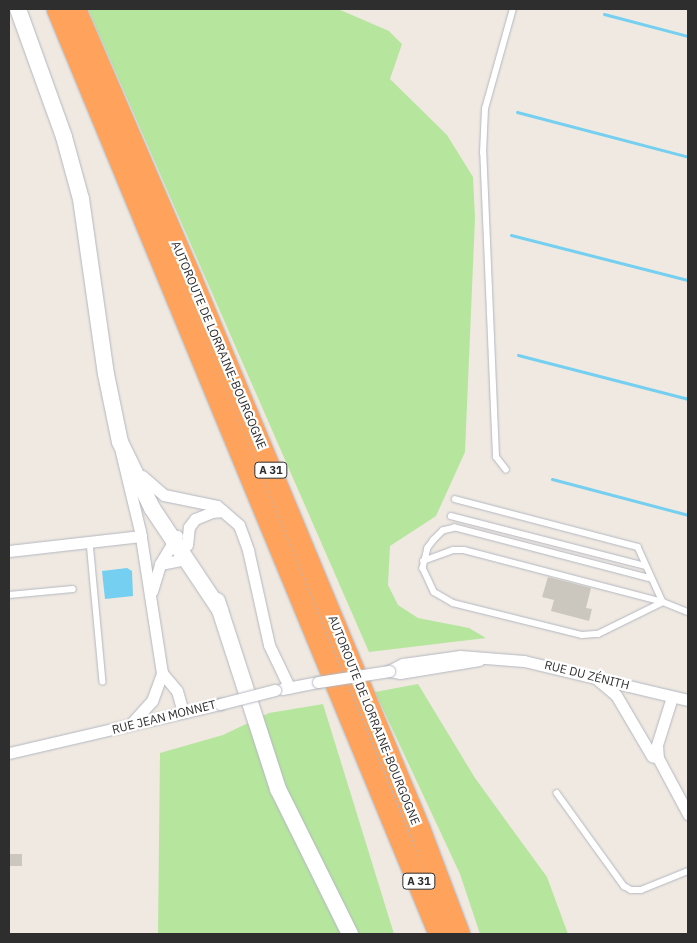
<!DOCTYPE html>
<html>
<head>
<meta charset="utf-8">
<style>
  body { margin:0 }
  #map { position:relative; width:697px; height:943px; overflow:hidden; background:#efe9e1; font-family:"IBM Plex Sans",sans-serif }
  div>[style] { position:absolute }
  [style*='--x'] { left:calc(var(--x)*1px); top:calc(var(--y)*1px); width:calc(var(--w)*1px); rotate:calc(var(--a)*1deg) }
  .green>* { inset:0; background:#b6e59e }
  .water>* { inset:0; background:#75cff0 }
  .stream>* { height:3px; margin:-1.5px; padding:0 1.5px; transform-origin:1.5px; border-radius:1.5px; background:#75cff0 }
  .building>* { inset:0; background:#cbc7bf; transform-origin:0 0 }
  .roads { filter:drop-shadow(0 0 1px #b4b7c1) drop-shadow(0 0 1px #b4b7c1) }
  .lane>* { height:5.5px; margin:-2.75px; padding:0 2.75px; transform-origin:2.75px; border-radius:2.75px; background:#fff }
  .street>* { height:11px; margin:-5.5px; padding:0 5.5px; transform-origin:5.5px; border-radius:5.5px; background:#fff }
  .secondary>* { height:16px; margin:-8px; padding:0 8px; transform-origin:8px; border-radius:8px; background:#fff }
  .highway>* { height:21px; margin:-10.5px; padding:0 10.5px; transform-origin:10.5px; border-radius:10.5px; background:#ffa35c }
  .bridges { filter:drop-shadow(0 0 1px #b4b7c1) drop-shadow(0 0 1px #b4b7c1) }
  .street-bridge>* { height:11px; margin:-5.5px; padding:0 5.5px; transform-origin:5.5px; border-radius:5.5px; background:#fff }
  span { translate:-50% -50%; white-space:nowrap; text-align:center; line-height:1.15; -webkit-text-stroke:4.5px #fff; paint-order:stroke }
  .shield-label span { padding:1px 4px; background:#fff; border:1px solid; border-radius:4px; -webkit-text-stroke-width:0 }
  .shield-label { font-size:11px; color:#2e2e2e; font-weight:700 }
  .street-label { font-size:12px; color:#2e2e2e }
  .frame { position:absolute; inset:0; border:10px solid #2e2e2e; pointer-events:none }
</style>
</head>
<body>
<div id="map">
  <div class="green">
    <i style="clip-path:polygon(88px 9px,338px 9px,389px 31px,402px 44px,390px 79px,447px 135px,473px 177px,475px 218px,465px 452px,436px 516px,390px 546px,388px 585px,398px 605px,418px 618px,469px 628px,486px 638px,369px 652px)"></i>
    <i style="clip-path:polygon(418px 684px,475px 778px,547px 877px,568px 934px,480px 934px,460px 874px,375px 692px)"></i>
    <i style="clip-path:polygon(323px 704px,394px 934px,158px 934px,160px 753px,223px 735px,269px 713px)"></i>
  </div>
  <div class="water">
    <i style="clip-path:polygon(127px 568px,132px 571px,133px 596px,105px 599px,102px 571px)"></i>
  </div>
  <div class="stream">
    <i style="--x:604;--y:14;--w:87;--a:14.7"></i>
    <i style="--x:517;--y:112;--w:177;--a:14.7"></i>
    <i style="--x:511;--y:235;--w:183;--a:14.3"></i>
    <i style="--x:518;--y:355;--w:176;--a:14.5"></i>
    <i style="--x:552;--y:479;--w:141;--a:14.8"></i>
  </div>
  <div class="building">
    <i style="clip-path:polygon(548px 577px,591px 588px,586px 608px,592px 609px,589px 621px,551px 611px,554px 600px,542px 597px)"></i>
    <i style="left:10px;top:854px;width:12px;height:12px"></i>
  </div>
  <div class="roads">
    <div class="lane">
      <i style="--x:506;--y:470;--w:16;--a:-128"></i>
      <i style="--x:496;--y:457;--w:304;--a:-92.4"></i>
      <i style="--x:483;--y:153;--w:44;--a:-87.4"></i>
      <i style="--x:485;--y:109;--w:104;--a:-74.4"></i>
      <i style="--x:455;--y:499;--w:189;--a:14.7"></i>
      <i style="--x:638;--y:547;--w:60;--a:65.6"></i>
      <i style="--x:663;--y:602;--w:27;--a:22"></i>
      <i style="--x:451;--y:516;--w:201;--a:14.4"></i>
      <i style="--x:90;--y:542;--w:140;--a:84.7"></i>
      <i style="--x:423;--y:561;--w:32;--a:-20"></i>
      <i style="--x:453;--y:550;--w:11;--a:0"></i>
      <i style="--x:464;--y:550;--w:206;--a:14.6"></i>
      <i style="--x:651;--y:579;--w:203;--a:-165.4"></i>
      <i style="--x:455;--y:528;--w:12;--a:166"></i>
      <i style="--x:443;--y:531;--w:13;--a:135"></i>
      <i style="--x:434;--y:540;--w:10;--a:127"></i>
      <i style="--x:428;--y:548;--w:21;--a:104"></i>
      <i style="--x:423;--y:568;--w:26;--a:65"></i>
      <i style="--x:434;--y:592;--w:22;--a:30"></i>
      <i style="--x:453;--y:603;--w:133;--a:13.9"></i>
      <i style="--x:582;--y:635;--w:16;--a:-4"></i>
      <i style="--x:598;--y:634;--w:72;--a:-26.2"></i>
      <i style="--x:9;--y:595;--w:64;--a:-5.4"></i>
      <i style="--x:557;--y:793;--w:115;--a:54.2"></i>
      <i style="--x:624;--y:886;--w:8;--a:30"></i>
      <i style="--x:631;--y:890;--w:10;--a:0"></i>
      <i style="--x:641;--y:890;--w:51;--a:-22"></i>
    </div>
    <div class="street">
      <i style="--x:121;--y:452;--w:81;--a:76.5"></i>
      <i style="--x:140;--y:531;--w:144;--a:81.2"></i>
      <i style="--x:162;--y:673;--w:23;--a:50"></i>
      <i style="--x:177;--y:691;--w:22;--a:74"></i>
      <i style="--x:142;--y:476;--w:29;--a:41"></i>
      <i style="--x:164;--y:495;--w:54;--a:11.7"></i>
      <i style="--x:217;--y:506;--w:29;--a:41"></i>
      <i style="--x:239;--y:525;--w:27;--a:70"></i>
      <i style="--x:248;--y:550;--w:97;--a:77.5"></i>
      <i style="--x:269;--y:645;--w:47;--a:64.5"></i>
      <i style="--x:187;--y:545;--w:18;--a:-84"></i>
      <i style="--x:189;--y:527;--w:10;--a:-53"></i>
      <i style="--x:195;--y:519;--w:18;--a:-22"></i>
      <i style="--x:212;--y:512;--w:11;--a:-5"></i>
      <i style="--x:9;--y:551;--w:133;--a:-6.5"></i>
      <i style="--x:160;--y:564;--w:33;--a:-59"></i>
      <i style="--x:152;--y:591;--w:28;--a:-73"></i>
      <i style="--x:160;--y:564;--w:25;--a:-11"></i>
      <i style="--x:389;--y:671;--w:16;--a:-27"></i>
      <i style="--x:403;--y:664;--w:58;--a:-8"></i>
      <i style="--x:460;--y:656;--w:64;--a:4.5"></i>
      <i style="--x:524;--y:661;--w:169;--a:13.4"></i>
      <i style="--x:389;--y:671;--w:11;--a:10"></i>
      <i style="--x:400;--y:673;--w:80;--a:-9.3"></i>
      <i style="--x:598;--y:680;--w:23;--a:40"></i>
      <i style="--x:616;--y:695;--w:71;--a:59.5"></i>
      <i style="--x:652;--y:756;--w:6;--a:18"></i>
      <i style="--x:282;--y:689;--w:37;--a:-11"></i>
      <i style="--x:672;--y:697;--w:50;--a:107.4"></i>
      <i style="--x:657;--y:745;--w:13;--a:86"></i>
      <i style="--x:658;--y:758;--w:64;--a:61.8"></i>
      <i style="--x:131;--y:724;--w:31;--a:-48"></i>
      <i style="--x:152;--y:701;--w:30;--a:-70"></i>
      <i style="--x:9;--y:753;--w:217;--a:-13.1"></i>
    </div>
    <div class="secondary">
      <i style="--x:18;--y:9;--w:136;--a:70.2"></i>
      <i style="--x:64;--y:137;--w:64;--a:74.7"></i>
      <i style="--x:81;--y:199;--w:177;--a:81.9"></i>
      <i style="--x:106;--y:374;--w:69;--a:78.4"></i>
      <i style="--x:120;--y:442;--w:73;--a:64.1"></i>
      <i style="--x:152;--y:508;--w:123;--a:56.3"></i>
      <i style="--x:217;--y:601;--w:198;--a:72"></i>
      <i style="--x:278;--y:789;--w:162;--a:63.6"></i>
    </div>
    <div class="highway">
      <i style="--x:57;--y:9;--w:1001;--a:67.56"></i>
      <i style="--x:75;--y:9;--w:291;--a:66.7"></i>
      <i style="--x:190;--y:276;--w:598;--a:67.47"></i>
      <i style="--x:419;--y:828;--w:113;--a:69.3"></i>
    </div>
  </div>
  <div class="bridges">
    <div class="street-bridge">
      <i style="--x:318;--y:682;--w:72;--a:-8.8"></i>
      <i style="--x:220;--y:704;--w:57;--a:-14.3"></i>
    </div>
  </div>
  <div class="shield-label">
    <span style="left:271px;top:470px">A 31</span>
    <span style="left:419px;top:881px">A 31</span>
  </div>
  <div class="street-label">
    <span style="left:219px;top:345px;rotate:67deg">AUTOROUTE DE LORRAINE-BOURGOGNE</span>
    <span style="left:587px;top:675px;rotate:14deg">RUE DU ZÉNITH</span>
    <span style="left:164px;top:717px;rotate:-14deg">RUE JEAN MONNET</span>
    <span style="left:374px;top:720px;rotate:68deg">AUTOROUTE DE LORRAINE-BOURGOGNE</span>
  </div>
  <div class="frame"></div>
</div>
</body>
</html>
